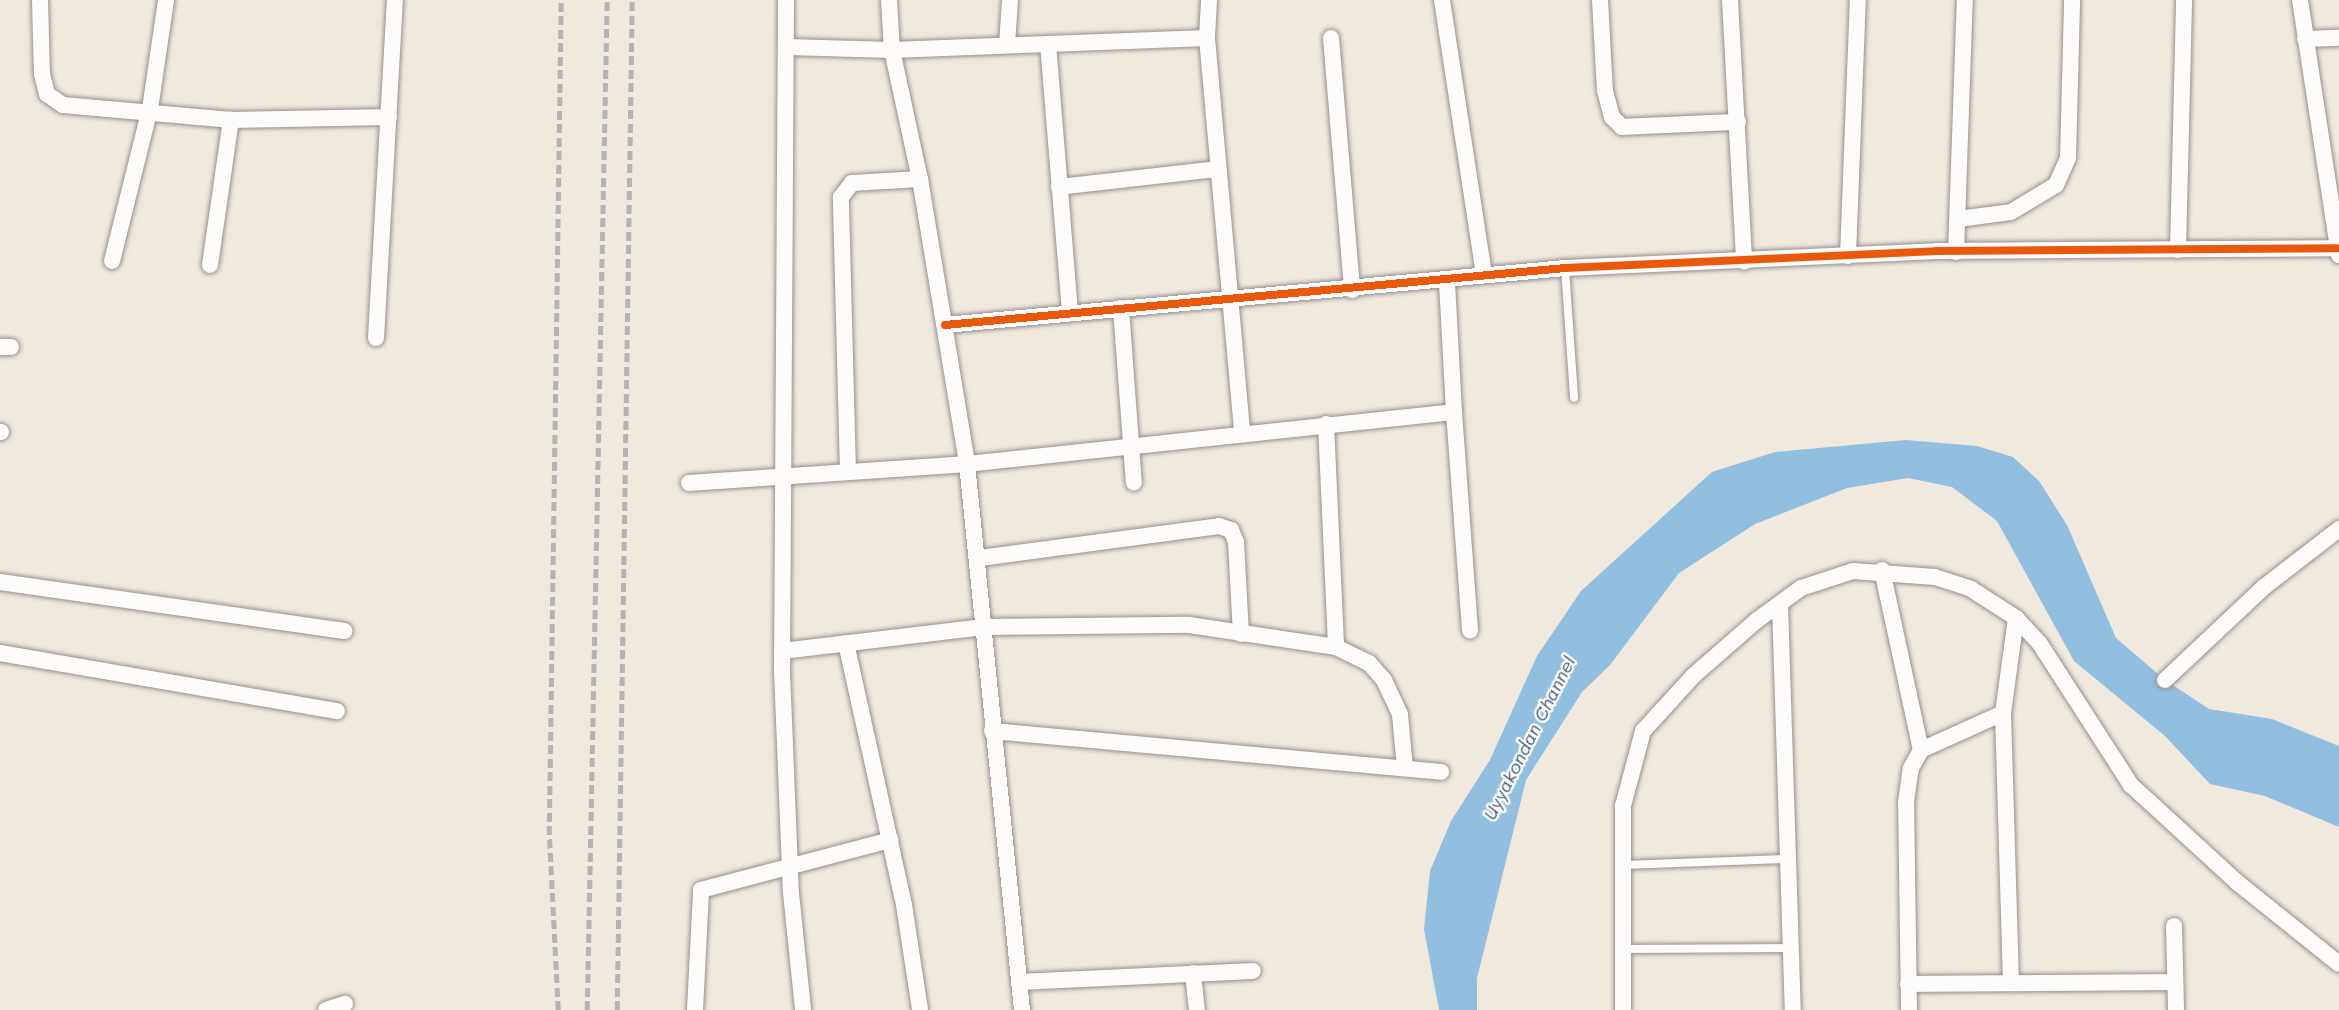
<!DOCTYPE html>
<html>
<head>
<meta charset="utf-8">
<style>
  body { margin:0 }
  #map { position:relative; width:2339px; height:1010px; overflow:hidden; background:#efe9de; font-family:Mali,sans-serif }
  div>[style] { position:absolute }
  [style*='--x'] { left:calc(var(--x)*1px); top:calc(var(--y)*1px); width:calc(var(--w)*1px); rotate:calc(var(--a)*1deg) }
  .water>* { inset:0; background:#92bedf }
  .roads { filter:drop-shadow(0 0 2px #938f8e) drop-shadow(0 0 2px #938f8e) }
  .service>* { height:8px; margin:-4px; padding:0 4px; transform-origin:4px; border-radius:4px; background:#fdfcfa }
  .minor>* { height:16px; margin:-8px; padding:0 8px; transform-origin:8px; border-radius:8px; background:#fdfcfa }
  .rail>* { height:4.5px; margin-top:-2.25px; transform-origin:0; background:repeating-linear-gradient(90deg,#b4b3b5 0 9px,transparent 0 13.5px) }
  .cycleway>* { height:8px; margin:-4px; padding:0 4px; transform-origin:4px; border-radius:4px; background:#e8590c }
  span { translate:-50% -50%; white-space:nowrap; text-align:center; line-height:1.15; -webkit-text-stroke:5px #fdfcf7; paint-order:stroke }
  .water-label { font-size:18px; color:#3f597d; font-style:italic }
</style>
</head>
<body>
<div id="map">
  <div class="water">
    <i style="clip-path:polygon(1906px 440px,1977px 446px,2013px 457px,2039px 481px,2067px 525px,2116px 638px,2165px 680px,2209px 709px,2272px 719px,2339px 746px,2339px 827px,2265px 796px,2210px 784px,2165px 736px,2074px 661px,1997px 521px,1952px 487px,1908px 478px,1847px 488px,1755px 524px,1679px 573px,1610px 665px,1582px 692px,1526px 780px,1477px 978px,1477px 1010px,1439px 1010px,1424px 929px,1430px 871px,1451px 821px,1490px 760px,1537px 656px,1581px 591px,1712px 472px,1775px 452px)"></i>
  </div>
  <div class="roads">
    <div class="service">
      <i style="--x:1565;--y:268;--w:130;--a:86"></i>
      <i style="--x:1621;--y:865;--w:166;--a:-2.1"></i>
      <i style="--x:1622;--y:949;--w:168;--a:-0.3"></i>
    </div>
    <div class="minor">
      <i style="--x:40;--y:0;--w:74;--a:88.5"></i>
      <i style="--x:42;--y:74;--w:21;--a:76"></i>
      <i style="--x:47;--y:94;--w:19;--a:35"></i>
      <i style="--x:63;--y:105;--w:169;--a:5.1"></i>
      <i style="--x:231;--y:120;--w:158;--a:-1.1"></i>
      <i style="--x:786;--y:0;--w:671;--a:90.34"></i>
      <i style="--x:782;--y:671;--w:222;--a:87.7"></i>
      <i style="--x:791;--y:893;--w:118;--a:84.1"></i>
      <i style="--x:889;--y:0;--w:50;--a:86.6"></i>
      <i style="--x:892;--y:50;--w:156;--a:-2.2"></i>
      <i style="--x:1048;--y:44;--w:270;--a:85.3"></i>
      <i style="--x:1209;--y:0;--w:38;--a:93"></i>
      <i style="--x:1207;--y:38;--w:396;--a:84.9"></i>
      <i style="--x:1442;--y:0;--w:278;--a:81.3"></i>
      <i style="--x:1600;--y:0;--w:91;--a:86.9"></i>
      <i style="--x:1605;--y:91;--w:27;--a:75"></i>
      <i style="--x:1612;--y:117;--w:14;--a:45"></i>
      <i style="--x:1622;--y:127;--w:116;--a:-2.5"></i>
      <i style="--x:1730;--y:0;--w:262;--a:86.9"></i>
      <i style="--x:2300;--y:0;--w:258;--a:81.3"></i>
      <i style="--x:1331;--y:38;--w:253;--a:85.2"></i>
      <i style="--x:2305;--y:39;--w:34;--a:-2"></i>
      <i style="--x:1048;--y:44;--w:159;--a:-2.2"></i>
      <i style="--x:1007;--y:45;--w:45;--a:-86.2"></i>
      <i style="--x:787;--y:47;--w:105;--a:1.6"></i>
      <i style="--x:892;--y:50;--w:132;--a:77.8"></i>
      <i style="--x:920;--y:179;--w:289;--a:80.6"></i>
      <i style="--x:967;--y:464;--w:490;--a:-6.1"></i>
      <i style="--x:1454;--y:412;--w:130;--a:-93.1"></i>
      <i style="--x:1059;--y:187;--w:159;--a:-6.5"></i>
      <i style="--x:1958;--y:219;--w:53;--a:-7.5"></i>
      <i style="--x:2011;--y:212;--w:52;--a:-31"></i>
      <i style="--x:2056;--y:185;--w:30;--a:-66"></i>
      <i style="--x:2068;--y:158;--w:158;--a:-88.5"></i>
      <i style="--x:2178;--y:250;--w:250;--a:-88.6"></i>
      <i style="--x:1956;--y:252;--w:252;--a:-88"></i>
      <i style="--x:1848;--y:256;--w:256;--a:-87.8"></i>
      <i style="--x:112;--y:261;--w:157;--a:-76"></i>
      <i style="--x:150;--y:109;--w:110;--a:-81.6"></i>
      <i style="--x:210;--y:265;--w:147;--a:-81.8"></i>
      <i style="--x:1121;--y:308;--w:175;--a:85.8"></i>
      <i style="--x:945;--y:325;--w:623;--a:-5.25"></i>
      <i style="--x:1565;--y:268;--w:372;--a:-2.6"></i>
      <i style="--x:1937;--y:251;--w:400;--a:-0.4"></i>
      <i style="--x:376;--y:338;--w:339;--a:-86.8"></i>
      <i style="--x:0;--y:347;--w:11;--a:0"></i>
      <i style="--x:1454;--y:412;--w:219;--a:85.8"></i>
      <i style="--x:1326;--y:424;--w:223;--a:87.4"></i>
      <i style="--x:0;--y:432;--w:1;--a:0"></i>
      <i style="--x:848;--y:472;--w:275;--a:-91.5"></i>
      <i style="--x:841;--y:197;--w:18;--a:-52"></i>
      <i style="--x:852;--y:183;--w:68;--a:-3.4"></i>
      <i style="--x:689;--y:483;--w:279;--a:-3.9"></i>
      <i style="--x:967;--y:464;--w:549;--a:84.25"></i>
      <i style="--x:980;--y:558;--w:241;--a:-7.6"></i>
      <i style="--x:1219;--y:526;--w:13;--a:18"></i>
      <i style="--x:1231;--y:530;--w:13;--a:67"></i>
      <i style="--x:1236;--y:542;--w:92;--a:86.9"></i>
      <i style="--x:1882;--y:570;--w:184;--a:77.8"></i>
      <i style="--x:0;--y:582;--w:348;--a:8.1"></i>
      <i style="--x:1780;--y:604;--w:406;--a:88.2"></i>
      <i style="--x:846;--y:643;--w:268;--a:77.5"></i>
      <i style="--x:904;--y:905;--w:106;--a:81.3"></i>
      <i style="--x:782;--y:651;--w:201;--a:-6.8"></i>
      <i style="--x:982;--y:627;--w:207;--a:-0.6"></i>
      <i style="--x:1189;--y:625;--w:149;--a:8.5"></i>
      <i style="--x:1336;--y:647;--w:37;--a:26"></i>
      <i style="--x:1369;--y:663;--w:23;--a:49"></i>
      <i style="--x:1384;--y:680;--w:38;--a:65"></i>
      <i style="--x:1400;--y:715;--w:53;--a:84.6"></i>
      <i style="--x:0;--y:653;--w:342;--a:9.8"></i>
      <i style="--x:2165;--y:680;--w:136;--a:-43.2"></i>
      <i style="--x:2264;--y:587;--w:95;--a:-37.7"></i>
      <i style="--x:992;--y:731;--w:451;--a:5.2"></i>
      <i style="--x:2174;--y:926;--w:84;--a:88.6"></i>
      <i style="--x:1193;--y:973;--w:37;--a:84"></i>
      <i style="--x:1019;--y:982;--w:234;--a:-2.7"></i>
      <i style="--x:2011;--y:983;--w:270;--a:-91.7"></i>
      <i style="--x:2003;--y:713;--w:96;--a:-82.2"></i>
      <i style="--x:1908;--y:984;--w:266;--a:-0.4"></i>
      <i style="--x:326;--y:1010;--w:20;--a:-18"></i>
      <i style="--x:695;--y:1010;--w:120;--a:-87.1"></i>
      <i style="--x:701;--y:890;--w:196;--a:-14.8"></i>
      <i style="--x:1623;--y:1010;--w:204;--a:-90"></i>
      <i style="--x:1623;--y:806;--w:78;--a:-75.1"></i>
      <i style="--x:1643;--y:731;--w:74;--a:-47.7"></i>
      <i style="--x:1693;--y:676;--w:84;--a:-41.1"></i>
      <i style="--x:1756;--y:621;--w:56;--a:-36.3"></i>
      <i style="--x:1801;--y:588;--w:55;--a:-18.1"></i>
      <i style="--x:1853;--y:571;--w:82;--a:4.2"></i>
      <i style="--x:1935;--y:577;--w:38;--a:18"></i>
      <i style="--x:1971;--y:589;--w:54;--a:32.8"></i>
      <i style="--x:2016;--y:618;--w:35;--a:47"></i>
      <i style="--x:2040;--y:644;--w:168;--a:57.2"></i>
      <i style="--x:2131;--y:785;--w:145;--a:42.5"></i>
      <i style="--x:2238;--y:883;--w:129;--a:38.7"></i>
      <i style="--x:1909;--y:1010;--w:208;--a:-90.8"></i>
      <i style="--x:1906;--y:802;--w:34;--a:-82"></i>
      <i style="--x:1911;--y:768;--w:21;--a:-61"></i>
      <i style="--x:1921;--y:750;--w:90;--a:-24.3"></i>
    </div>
  </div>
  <div class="rail">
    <i style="--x:558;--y:1010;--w:175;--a:-92.9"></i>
    <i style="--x:549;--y:835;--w:835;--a:-89.18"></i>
    <i style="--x:587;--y:1010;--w:1010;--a:-88.87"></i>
    <i style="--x:617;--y:1010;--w:1010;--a:-89.15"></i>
  </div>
  <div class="cycleway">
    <i style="--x:945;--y:325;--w:623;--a:-5.25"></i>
    <i style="--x:1565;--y:268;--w:372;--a:-2.6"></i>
    <i style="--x:1937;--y:251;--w:400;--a:-0.4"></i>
  </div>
  <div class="water-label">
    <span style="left:1529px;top:738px;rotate:-63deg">Uyyakondan Channel</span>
  </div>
</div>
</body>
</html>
